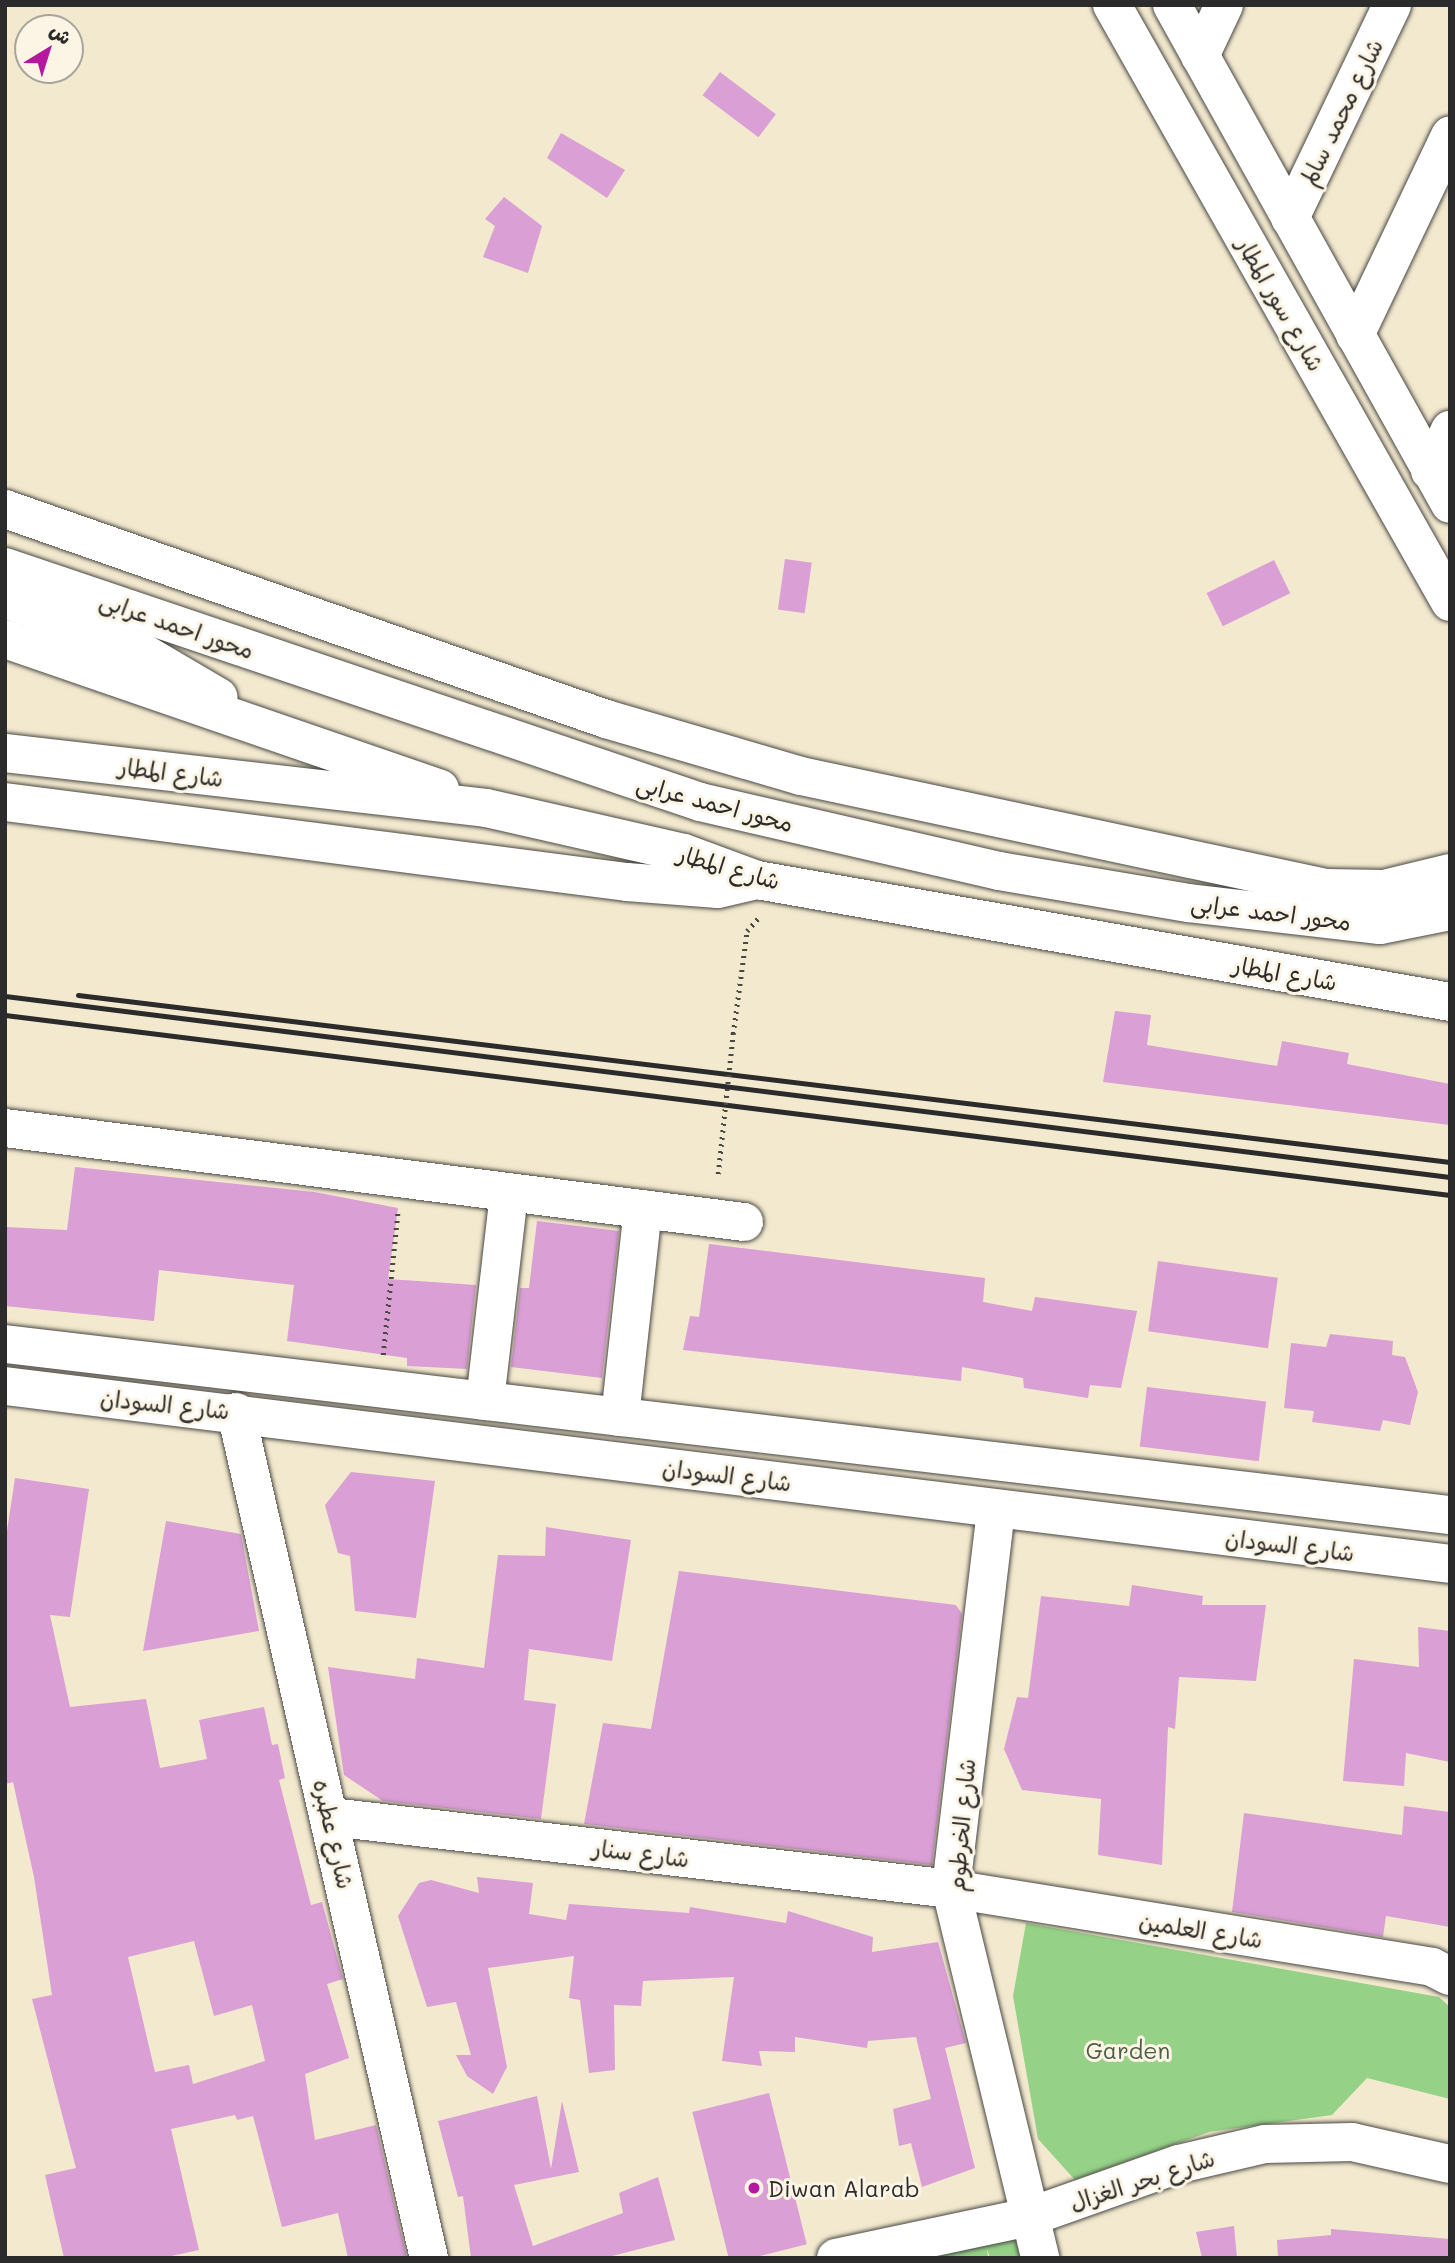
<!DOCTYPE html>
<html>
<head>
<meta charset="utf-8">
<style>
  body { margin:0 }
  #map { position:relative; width:1455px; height:2263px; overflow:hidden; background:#f3e9cf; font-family:Mali,"Playpen Sans Arabic",sans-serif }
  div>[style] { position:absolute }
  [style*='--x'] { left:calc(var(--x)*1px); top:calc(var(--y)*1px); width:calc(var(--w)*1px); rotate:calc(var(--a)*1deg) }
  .green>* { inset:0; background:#95d287 }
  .building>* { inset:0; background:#da9fd4; transform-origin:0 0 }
  .path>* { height:4.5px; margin-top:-2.25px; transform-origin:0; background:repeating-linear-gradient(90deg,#494844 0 2px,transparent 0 7px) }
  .roads { filter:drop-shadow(0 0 2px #494844) drop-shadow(0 0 2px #494844) }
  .minor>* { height:38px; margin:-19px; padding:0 19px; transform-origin:19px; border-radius:19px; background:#fff }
  .major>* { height:38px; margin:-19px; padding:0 19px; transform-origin:19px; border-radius:19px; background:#fff }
  .highway>* { height:38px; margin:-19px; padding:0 19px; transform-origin:19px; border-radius:19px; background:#fff }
  .rail>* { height:5px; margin:-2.5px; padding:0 2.5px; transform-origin:2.5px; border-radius:2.5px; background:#2b2b2b }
  .path-bridge>* { height:4.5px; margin-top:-2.25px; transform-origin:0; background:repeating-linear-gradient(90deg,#494844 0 2px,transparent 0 7px) }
  .dots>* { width:19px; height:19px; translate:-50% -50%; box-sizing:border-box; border:4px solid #fcf5e5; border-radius:50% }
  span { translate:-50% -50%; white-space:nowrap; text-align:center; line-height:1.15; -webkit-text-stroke:6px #fcf5e5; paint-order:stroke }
  .street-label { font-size:23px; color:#2b2b2b }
  .park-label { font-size:23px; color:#4b5d47 }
  .poi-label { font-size:23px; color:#2b2b2b }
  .left { translate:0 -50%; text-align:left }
  .frame { position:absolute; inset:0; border:7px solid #2b2b2b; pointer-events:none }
  .north { position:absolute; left:14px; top:14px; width:70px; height:70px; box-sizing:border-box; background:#fcf5e5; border:2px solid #a8a49b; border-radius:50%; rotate:38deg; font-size:19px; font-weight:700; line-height:28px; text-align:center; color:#2b2b2b }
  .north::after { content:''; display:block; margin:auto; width:24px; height:32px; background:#b5179e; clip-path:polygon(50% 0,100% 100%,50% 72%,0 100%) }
</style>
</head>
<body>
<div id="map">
  <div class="green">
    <i style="clip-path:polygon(1026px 1923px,1439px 1997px,1450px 2007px,1450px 2099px,1367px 2078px,1332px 2115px,1209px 2132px,1075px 2180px,1038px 2139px,1013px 1996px)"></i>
    <i style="clip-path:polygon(1021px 2230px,1028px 2258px,990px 2258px,987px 2249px,988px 2258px,894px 2258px)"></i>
  </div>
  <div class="building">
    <i style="left:720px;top:72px;width:70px;height:29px;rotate:37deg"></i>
    <i style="clip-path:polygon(561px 133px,625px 170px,607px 198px,547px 158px)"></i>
    <i style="clip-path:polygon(504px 197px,542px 226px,528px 273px,483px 257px,495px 226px,485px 219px)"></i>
    <i style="left:785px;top:559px;width:27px;height:51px;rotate:8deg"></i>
    <i style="left:1274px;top:560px;width:37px;height:75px;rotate:64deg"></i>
    <i style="clip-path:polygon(1115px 1011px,1151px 1015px,1147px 1045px,1277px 1066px,1282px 1041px,1349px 1053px,1347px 1064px,1450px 1084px,1450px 1125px,1103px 1082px)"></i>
    <i style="clip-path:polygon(75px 1167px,314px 1192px,398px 1208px,388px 1279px,476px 1285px,467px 1369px,407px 1366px,407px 1358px,287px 1341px,294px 1285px,159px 1270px,154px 1321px,5px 1306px,5px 1227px,67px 1230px)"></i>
    <i style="clip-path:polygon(537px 1221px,619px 1231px,602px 1378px,511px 1367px,520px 1288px,529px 1288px)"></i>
    <i style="clip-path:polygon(709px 1244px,985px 1278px,983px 1302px,1032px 1311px,1035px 1297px,1137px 1311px,1121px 1388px,1090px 1385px,1088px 1398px,1024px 1388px,1023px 1378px,962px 1367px,961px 1381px,683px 1350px,690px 1316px,699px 1317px)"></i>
    <i style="left:1158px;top:1261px;width:121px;height:71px;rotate:8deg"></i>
    <i style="clip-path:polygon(1330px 1334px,1393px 1341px,1392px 1355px,1405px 1357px,1418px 1392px,1410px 1425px,1383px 1420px,1380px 1431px,1312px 1422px,1314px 1411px,1284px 1408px,1291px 1343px,1326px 1347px)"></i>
    <i style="left:1147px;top:1387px;width:120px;height:60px;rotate:7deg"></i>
    <i style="clip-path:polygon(351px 1472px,435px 1481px,416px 1618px,355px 1611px,350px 1556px,338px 1553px,325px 1505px)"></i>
    <i style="clip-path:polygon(evenodd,15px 1478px,89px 1489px,70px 1617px,50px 1615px,70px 1707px,146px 1699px,160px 1768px,207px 1759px,199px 1720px,264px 1707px,272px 1745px,278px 1744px,285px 1778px,279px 1780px,311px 1905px,322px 1902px,343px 1979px,327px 1984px,349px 2058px,305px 2074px,315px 2140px,376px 2125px,407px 2258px,348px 2258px,338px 2213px,282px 2227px,253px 2116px,237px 2120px,235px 2115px,171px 2129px,199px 2250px,162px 2258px,64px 2258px,45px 2175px,76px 2168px,32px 1999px,52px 1995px,34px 1877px,13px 1782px,5px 1784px,5px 1544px,15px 1478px,194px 1941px,214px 2016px,252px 2005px,265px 2061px,193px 2084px,189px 2065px,155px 2072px,128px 1957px,194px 1941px)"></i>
    <i style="clip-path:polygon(166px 1521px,241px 1534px,259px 1631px,143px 1651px)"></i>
    <i style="clip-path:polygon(546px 1527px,631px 1540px,612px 1661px,529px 1649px,524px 1700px,556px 1704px,541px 1819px,383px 1801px,344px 1775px,328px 1667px,415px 1679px,417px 1658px,484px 1668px,498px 1555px,545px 1556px)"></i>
    <i style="clip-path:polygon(679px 1571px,956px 1605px,962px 1614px,932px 1865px,584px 1824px,603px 1723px,651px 1729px)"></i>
    <i style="clip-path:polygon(1132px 1585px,1203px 1596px,1202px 1605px,1266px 1605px,1256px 1681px,1179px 1677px,1175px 1729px,1168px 1727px,1162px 1865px,1098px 1855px,1101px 1799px,1022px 1790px,1004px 1749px,1017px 1697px,1028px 1698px,1041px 1596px,1129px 1606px)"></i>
    <i style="clip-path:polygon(1418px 1627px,1450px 1631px,1450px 1762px,1406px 1753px,1404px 1786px,1343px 1781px,1354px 1659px,1419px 1667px)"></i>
    <i style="clip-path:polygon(1404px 1806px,1450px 1812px,1450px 1927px,1386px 1916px,1383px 1937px,1232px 1912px,1244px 1813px,1402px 1835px)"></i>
    <i style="clip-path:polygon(477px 1877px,533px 1883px,529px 1914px,566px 1920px,569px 1904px,689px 1913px,690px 1907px,786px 1923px,788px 1911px,873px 1937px,872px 1952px,938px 1942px,966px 2043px,945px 2048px,975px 2168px,922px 2187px,911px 2143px,899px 2146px,893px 2109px,931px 2099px,916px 2037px,868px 2041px,867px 2048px,795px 2037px,795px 2052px,759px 2051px,762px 2066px,722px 2061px,734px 1977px,643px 1981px,641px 2006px,614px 2005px,615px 2070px,589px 2073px,580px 2000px,569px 1998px,574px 1956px,488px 1968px,507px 2067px,493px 2094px,467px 2076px,456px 2055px,471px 2055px,456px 2002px,427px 2007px,398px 1916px,419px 1883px,431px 1880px,479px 1893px)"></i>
    <i style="left:769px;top:2093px;width:156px;height:79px;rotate:76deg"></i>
    <i style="clip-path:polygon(537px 2096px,551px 2169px,562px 2101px,579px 2172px,514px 2185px,533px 2246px,623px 2213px,619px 2193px,658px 2177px,675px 2240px,604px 2258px,471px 2258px,463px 2196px,458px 2197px,438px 2121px)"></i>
    <i style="clip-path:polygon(1234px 2226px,1237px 2258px,1202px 2258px,1196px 2232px)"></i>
    <i style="clip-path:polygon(1331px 2229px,1450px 2239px,1450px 2258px,1278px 2258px,1277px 2240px,1331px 2235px)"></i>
  </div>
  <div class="path">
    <i style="--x:733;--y:1034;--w:104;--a:-82.3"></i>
    <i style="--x:747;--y:931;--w:18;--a:-49"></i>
    <i style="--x:383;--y:1355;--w:145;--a:-84.1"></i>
  </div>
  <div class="roads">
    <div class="minor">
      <i style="--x:1112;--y:5;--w:686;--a:60.48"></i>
      <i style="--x:1172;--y:5;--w:571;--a:60.88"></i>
      <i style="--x:1200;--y:56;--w:56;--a:-64.8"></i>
      <i style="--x:1290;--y:218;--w:236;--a:-64.4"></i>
      <i style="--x:1355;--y:335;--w:221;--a:-64.5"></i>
      <i style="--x:1430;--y:471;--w:46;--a:-64"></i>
      <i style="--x:5;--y:509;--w:637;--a:19.26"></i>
      <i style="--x:606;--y:719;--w:203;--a:16.3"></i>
      <i style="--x:801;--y:776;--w:537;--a:12.04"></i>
      <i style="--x:1326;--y:888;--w:58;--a:1"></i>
      <i style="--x:1384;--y:889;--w:68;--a:-13.6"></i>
      <i style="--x:5;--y:567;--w:734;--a:18.68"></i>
      <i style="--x:700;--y:802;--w:307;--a:13"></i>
      <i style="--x:999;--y:871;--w:193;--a:9.6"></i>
      <i style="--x:1189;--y:903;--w:192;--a:6.6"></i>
      <i style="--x:1380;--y:925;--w:71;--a:-11.3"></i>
      <i style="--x:5;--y:599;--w:123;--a:19.5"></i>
      <i style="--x:121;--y:640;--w:113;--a:30.4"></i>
      <i style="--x:5;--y:639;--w:460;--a:19"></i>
      <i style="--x:5;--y:753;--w:484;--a:6.5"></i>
      <i style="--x:486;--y:808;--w:203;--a:12.8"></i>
      <i style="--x:684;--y:853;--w:78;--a:20.3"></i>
      <i style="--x:757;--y:880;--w:704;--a:9.98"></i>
      <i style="--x:5;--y:1128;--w:745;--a:7.25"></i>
      <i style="--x:485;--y:1401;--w:210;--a:-83.4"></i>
      <i style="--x:236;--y:1412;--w:868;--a:77.15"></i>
      <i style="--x:620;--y:1417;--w:209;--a:-83.7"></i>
      <i style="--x:996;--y:1510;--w:382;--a:96.8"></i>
      <i style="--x:951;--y:1889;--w:380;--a:76.4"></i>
      <i style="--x:331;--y:1817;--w:624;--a:6.62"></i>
      <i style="--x:951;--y:1889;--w:487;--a:9.2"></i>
      <i style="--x:1432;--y:1967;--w:20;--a:27"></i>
      <i style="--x:836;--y:2258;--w:197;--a:-12"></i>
      <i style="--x:1029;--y:2217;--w:159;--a:-19.5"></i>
      <i style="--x:1179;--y:2164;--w:88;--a:-13.1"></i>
      <i style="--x:1265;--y:2144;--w:87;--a:-1.3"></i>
      <i style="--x:1352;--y:2142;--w:100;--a:12.7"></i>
    </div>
    <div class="major">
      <i style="--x:5;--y:1344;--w:1455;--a:6.75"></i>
      <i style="--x:5;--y:1386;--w:1456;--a:7.02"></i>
    </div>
    <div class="highway">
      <i style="--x:5;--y:802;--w:627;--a:7.33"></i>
      <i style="--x:627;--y:882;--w:91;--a:4.4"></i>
      <i style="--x:718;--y:889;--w:40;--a:-13"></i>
    </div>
  </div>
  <div class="rail">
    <i style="--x:78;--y:995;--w:1382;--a:6.94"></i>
    <i style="--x:5;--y:996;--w:1456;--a:7.14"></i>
    <i style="--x:5;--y:1015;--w:1456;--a:7.1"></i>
  </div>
  <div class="path-bridge">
    <i style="--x:718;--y:1174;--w:141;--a:-83.9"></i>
  </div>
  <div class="dots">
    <i style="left:754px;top:2188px;background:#b5179e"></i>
  </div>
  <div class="street-label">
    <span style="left:1341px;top:112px;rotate:-64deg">شارع محمد سالم</span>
    <span style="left:1281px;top:304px;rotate:60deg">شارع سور المطار</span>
    <span style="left:177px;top:625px;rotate:19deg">محور احمد عرابى</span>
    <span style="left:171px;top:772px;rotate:7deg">شارع المطار</span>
    <span style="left:715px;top:803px;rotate:15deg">محور احمد عرابى</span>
    <span style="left:729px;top:867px;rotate:16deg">شارع المطار</span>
    <span style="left:1271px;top:912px;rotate:7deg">محور احمد عرابى</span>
    <span style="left:1285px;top:973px;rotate:10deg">شارع المطار</span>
    <span style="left:165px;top:1404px;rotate:6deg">شارع السودان</span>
    <span style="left:727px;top:1475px;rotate:7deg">شارع السودان</span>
    <span style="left:1290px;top:1545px;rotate:7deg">شارع السودان</span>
    <span style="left:961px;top:1825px;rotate:-85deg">شارع الخرطوم</span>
    <span style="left:334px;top:1834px;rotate:77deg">شارع عطبره</span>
    <span style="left:641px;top:1853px;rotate:7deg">شارع سنار</span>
    <span style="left:1201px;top:1930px;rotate:9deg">شارع العلمين</span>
    <span style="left:1142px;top:2180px;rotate:-18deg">شارع بحر الغزال</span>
  </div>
  <div class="park-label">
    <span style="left:1128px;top:2050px">Garden</span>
  </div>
  <div class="poi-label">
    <span class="left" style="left:768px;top:2188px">Diwan Alarab</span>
  </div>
  <div class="frame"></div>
  <div class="north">ش</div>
</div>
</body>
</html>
